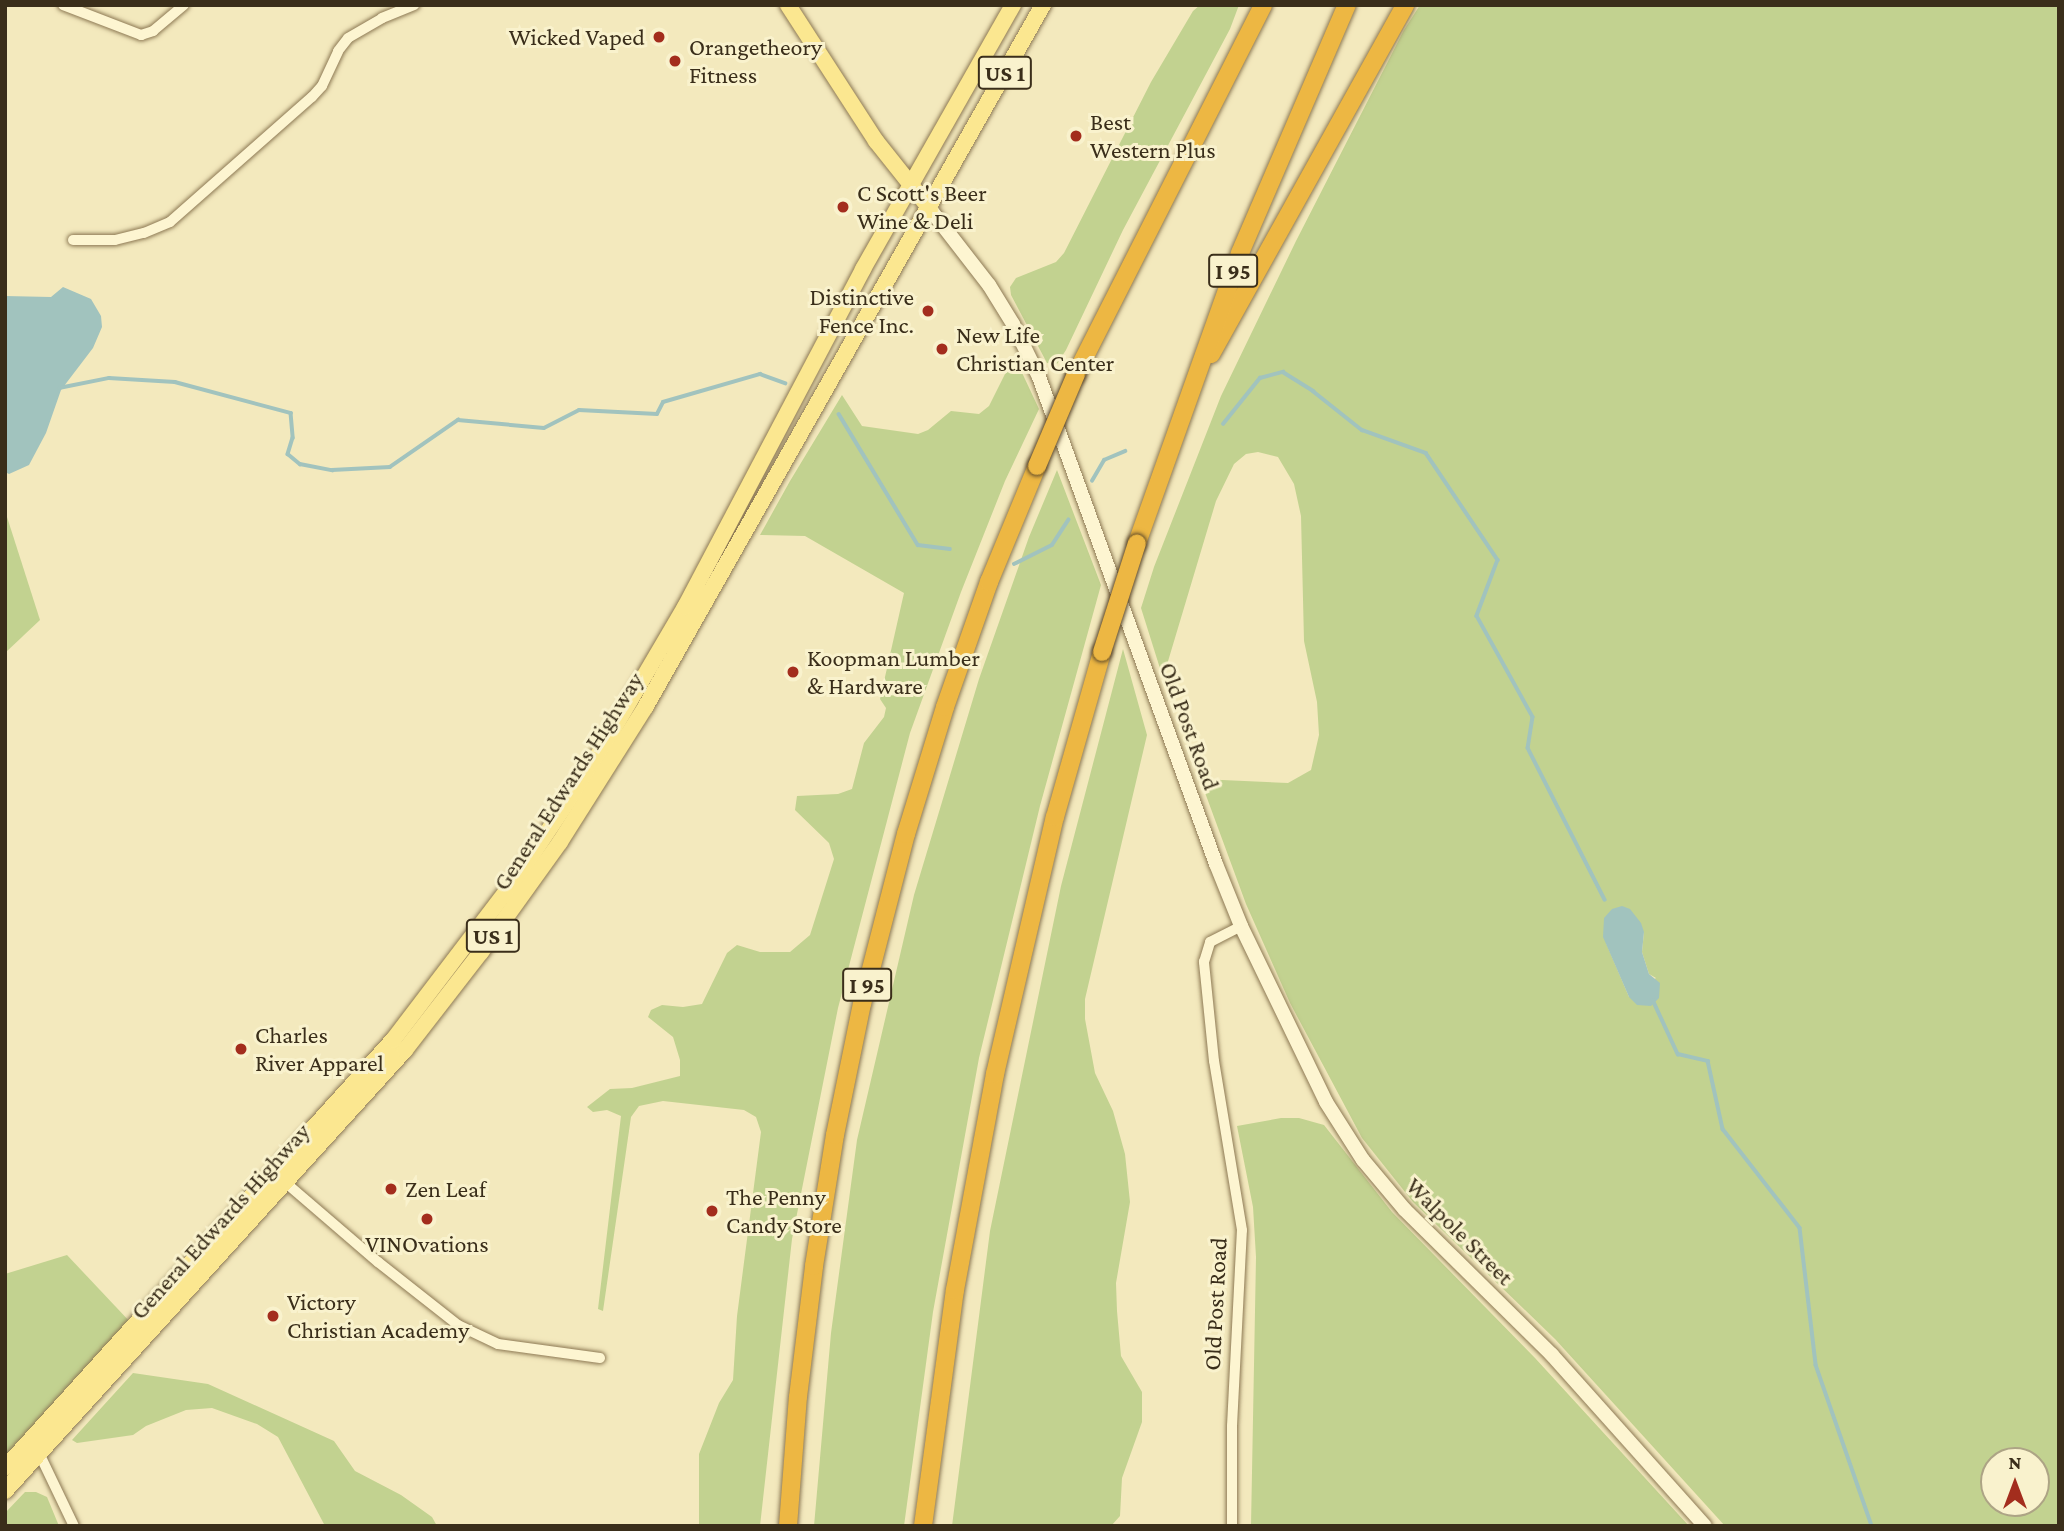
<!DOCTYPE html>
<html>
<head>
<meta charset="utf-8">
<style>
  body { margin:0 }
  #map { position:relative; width:2064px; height:1531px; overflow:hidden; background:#f3e9bd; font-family:"Crimson Pro",serif }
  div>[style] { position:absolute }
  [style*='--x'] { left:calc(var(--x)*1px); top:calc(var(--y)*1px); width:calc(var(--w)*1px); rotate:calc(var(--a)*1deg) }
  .green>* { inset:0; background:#c2d290 }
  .water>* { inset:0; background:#a1c3be }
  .stream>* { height:3.5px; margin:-1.75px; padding:0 1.75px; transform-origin:1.75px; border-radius:1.75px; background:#a1c3be }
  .roads { filter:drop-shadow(0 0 2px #8d7954) drop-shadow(0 0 2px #8d7954) }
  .minor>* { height:10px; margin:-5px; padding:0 5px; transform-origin:5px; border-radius:5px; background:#fdf5d1 }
  .secondary>* { height:14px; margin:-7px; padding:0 7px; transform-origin:7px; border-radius:7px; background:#fdf5d1 }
  .primary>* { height:16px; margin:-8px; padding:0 8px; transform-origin:8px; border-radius:8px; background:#fbe790 }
  .motorway>* { height:18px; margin:-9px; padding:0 9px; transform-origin:9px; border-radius:9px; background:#edb743 }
  .bridges { filter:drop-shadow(0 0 2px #5a4629) drop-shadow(0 0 2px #5a4629) }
  .motorway-bridge>* { height:18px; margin:-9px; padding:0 9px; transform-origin:9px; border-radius:9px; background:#edb743 }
  .dots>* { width:19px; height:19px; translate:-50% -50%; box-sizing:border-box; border:4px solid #f9f2cd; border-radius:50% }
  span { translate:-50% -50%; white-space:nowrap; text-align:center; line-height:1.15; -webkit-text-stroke:6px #f9f2cd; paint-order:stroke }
  .shield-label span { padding:2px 5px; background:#f9f2cd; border:2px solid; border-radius:5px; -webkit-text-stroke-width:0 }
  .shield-label { font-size:23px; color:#3a2e1a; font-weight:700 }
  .poi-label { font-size:24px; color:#3a2e1a }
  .right { translate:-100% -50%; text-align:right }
  .left { translate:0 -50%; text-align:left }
  .street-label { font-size:24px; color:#3a2e1a }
  .frame { position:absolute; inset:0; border:7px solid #3a2e1a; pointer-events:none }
  .north { position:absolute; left:1980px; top:1447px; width:70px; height:70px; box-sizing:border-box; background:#f9f2cd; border:2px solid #ada485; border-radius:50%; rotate:0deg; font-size:19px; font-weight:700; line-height:28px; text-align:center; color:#3a2e1a }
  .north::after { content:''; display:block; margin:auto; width:24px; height:32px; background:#a32d1d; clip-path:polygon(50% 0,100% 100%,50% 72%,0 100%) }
</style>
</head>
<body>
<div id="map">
  <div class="green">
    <i style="clip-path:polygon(1200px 5px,1239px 5px,1230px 29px,1123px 230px,1066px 350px,1057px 364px,1047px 363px,1011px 295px,1010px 287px,1016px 278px,1056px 262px,1064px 253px,1151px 82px,1193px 11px)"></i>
    <i style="clip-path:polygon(evenodd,1420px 5px,2059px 5px,2059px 1526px,1725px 1526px,1555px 1339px,1413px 1202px,1362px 1138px,1290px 1003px,1246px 904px,1200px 779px,1288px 783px,1311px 770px,1319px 735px,1317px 702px,1304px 641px,1301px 516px,1294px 484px,1278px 457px,1258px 452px,1246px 454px,1234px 464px,1216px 501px,1163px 678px,1141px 608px,1154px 567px,1221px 396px,1296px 241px,1404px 30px,1420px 5px,1644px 932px,1642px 952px,1649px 974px,1656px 978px,1629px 997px,1606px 943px,1644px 932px,1420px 5px,1994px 1461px,2036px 1461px,2036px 1503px,1994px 1503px,1994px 1461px)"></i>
    <i style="clip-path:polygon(1017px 362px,1039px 409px,1005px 481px,961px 592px,910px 733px,838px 1008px,792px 1239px,760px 1526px,699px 1526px,699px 1454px,719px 1403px,733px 1380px,737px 1316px,761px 1132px,756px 1117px,744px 1110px,663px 1101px,639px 1106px,631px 1117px,603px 1311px,598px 1309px,621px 1116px,607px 1110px,593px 1112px,587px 1107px,610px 1089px,632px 1088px,680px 1076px,680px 1060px,673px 1037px,648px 1017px,651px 1010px,662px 1005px,683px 1007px,702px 1004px,727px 953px,737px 945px,760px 952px,790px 952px,810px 935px,834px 859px,829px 843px,795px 810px,797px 796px,838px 794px,852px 789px,864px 743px,884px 717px,886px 708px,880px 699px,904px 593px,805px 536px,760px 535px,790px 481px,842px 395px,862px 426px,918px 434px,928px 430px,951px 411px,979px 414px,989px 406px,1005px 374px)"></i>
    <i style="clip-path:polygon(1057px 470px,1101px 585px,1040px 806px,979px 1058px,933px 1312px,904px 1526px,814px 1526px,831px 1333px,857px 1140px,914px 895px,979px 679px,1029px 537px)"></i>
    <i style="clip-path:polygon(7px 517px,40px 620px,5px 653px,5px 518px)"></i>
    <i style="clip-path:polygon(1123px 649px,1147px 735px,1085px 999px,1085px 1019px,1095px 1073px,1113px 1111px,1125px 1154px,1130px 1202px,1116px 1283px,1117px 1311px,1121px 1356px,1142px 1392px,1142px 1422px,1122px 1478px,1120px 1516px,1111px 1526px,952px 1526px,990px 1231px,1061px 886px)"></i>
    <i style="clip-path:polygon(1281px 1118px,1299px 1118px,1324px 1125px,1392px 1212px,1535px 1358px,1689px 1526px,1251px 1526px,1256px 1257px,1253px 1207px,1237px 1126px)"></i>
    <i style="clip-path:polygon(67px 1255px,132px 1324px,5px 1461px,5px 1274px)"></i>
    <i style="clip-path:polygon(133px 1373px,208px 1384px,334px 1441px,355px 1471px,401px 1495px,432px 1517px,437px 1526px,325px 1526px,278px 1437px,257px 1424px,212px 1408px,186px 1410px,146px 1426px,133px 1435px,77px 1443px,72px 1440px)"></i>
    <i style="clip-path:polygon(25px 1492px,36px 1492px,47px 1497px,59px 1526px,5px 1526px,5px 1513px)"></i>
  </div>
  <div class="water">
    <i style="clip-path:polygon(63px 287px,91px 299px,101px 316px,102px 327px,93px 348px,61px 390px,46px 433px,29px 465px,9px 474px,5px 472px,5px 296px,51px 297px)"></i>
    <i style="clip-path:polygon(1622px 906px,1630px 909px,1641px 923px,1644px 932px,1642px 952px,1649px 974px,1660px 983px,1659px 998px,1651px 1006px,1637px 1005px,1629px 997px,1603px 937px,1604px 918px,1612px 909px)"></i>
  </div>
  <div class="stream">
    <i style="--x:59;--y:388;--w:51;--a:-11.3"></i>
    <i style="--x:109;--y:378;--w:66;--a:3.5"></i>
    <i style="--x:175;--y:382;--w:120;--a:15"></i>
    <i style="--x:291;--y:413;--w:25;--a:85"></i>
    <i style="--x:293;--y:438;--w:17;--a:107"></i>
    <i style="--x:288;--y:454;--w:16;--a:40"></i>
    <i style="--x:300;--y:464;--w:33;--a:11"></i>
    <i style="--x:332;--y:470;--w:58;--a:-3"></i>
    <i style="--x:390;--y:467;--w:83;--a:-34.7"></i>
    <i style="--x:458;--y:420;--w:86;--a:5.3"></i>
    <i style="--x:544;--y:428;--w:39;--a:-27"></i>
    <i style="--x:579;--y:410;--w:78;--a:2.9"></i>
    <i style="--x:657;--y:414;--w:13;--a:-63"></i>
    <i style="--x:663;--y:402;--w:101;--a:-16.1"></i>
    <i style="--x:760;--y:374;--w:27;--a:20"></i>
    <i style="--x:839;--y:414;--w:153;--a:58.9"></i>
    <i style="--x:918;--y:545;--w:32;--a:7"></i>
    <i style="--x:1223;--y:424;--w:59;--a:-51.2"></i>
    <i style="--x:1260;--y:378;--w:24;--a:-15"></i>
    <i style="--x:1283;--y:372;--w:36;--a:32"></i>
    <i style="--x:1313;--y:391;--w:63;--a:38.5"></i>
    <i style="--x:1362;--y:430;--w:68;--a:19.8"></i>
    <i style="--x:1426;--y:453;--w:129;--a:56.1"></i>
    <i style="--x:1498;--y:560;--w:60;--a:110.6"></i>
    <i style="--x:1477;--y:616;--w:115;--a:61"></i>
    <i style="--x:1533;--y:717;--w:31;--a:99"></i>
    <i style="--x:1528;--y:748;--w:170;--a:63.1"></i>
    <i style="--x:1092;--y:481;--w:24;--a:-60"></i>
    <i style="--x:1104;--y:460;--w:23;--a:-23"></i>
    <i style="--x:1014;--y:564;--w:42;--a:-26.6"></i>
    <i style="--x:1052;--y:545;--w:30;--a:-57"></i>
    <i style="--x:1653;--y:1000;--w:60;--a:65.2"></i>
    <i style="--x:1678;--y:1054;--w:31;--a:13"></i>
    <i style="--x:1708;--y:1061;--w:70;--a:77.6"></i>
    <i style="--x:1723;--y:1129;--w:125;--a:52.1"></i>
    <i style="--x:1800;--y:1228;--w:138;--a:83.3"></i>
    <i style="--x:1816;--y:1365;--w:170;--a:70.8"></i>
  </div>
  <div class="roads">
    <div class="minor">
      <i style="--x:63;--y:5;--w:84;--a:21"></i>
      <i style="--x:141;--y:35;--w:13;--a:-18"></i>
      <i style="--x:153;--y:31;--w:40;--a:-40"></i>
      <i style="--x:73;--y:240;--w:42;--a:0"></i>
      <i style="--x:115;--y:240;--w:30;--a:-14"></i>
      <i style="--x:144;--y:233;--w:28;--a:-23"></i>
      <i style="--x:170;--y:222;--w:189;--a:-41.4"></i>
      <i style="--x:312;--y:97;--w:15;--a:-48"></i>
      <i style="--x:322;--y:86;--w:38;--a:-65"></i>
      <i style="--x:338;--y:51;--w:16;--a:-52"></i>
      <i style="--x:348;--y:38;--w:39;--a:-30"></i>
      <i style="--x:382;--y:18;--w:35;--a:-22"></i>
      <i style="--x:286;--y:1183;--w:121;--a:40.7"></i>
      <i style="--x:378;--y:1262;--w:102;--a:38.2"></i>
      <i style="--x:458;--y:1325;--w:44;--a:25.4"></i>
      <i style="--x:498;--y:1344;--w:103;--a:7.8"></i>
      <i style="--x:39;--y:1453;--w:81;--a:64.4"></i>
      <i style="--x:1232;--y:1526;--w:100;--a:-90"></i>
      <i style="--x:1232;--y:1426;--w:196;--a:-87.1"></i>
      <i style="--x:1242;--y:1230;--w:171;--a:-99.4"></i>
      <i style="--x:1214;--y:1061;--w:100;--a:-95.8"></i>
      <i style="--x:1204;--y:962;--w:21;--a:-73"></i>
      <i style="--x:1210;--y:942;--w:35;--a:-27"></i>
    </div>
    <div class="secondary">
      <i style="--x:930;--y:209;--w:96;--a:52.2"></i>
      <i style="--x:989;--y:285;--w:46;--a:58.4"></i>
      <i style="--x:1013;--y:324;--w:59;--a:63.9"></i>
      <i style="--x:1039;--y:377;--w:518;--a:70.03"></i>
      <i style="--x:1216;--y:864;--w:67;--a:68"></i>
      <i style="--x:1241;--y:926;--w:195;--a:64.2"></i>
      <i style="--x:1326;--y:1102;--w:69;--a:57.5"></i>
      <i style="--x:1363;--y:1160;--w:65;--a:50"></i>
      <i style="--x:1405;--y:1210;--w:206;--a:44.6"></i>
      <i style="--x:1552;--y:1355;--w:229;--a:48.2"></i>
    </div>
    <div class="primary">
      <i style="--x:788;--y:5;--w:162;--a:57.1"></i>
      <i style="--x:876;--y:141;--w:87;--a:51.5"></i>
      <i style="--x:5;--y:1468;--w:578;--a:-47.81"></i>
      <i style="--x:393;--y:1040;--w:206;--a:-52.7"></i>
      <i style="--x:518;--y:876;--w:137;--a:-56.3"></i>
      <i style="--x:594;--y:762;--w:180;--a:-59.6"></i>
      <i style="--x:685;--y:607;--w:382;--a:-62.2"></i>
      <i style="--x:863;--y:269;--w:304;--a:-60.4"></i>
      <i style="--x:5;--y:1491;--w:595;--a:-47.79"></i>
      <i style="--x:405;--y:1050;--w:124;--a:-52.2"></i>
      <i style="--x:481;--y:952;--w:135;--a:-54.3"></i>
      <i style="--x:560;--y:842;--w:161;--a:-57.7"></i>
      <i style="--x:646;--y:706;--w:806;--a:-60.48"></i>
    </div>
    <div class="motorway">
      <i style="--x:1211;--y:354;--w:399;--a:-60.9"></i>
      <i style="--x:1076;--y:374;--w:414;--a:-63.1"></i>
      <i style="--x:1137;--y:543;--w:308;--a:-70.4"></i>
      <i style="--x:1240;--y:253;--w:270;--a:-66.7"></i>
      <i style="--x:788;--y:1526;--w:129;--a:-85.6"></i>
      <i style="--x:798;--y:1397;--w:132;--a:-83"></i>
      <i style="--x:814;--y:1266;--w:133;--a:-80.9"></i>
      <i style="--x:835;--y:1135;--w:134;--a:-78.4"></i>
      <i style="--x:862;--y:1004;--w:176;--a:-75.5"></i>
      <i style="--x:906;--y:834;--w:133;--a:-72.9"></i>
      <i style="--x:945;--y:707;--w:133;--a:-70.6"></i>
      <i style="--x:989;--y:582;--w:126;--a:-67.5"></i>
      <i style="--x:923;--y:1526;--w:238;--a:-82.3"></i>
      <i style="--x:955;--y:1290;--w:220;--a:-79.5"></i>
      <i style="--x:995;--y:1074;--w:264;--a:-76.9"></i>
      <i style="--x:1055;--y:817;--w:172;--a:-74.1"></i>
    </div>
  </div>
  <div class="bridges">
    <div class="motorway-bridge">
      <i style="--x:1037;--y:466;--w:100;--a:-67"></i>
      <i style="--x:1102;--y:652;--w:114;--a:-72.2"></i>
    </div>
  </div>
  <div class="dots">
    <i style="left:659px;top:37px;background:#a32d1d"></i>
    <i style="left:675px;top:61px;background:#a32d1d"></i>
    <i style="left:1076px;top:136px;background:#a32d1d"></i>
    <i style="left:843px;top:207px;background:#a32d1d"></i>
    <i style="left:928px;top:311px;background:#a32d1d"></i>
    <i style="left:942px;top:349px;background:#a32d1d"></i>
    <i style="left:793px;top:672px;background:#a32d1d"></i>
    <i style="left:241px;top:1049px;background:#a32d1d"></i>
    <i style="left:391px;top:1189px;background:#a32d1d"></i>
    <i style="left:712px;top:1211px;background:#a32d1d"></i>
    <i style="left:427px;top:1219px;background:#a32d1d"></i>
    <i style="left:273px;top:1316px;background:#a32d1d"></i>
  </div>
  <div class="shield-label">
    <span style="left:1005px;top:73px">US 1</span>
    <span style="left:1233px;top:271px">I 95</span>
    <span style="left:493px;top:936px">US 1</span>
    <span style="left:867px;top:985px">I 95</span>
  </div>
  <div class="poi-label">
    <span class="right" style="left:645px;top:37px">Wicked Vaped</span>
    <span class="left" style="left:689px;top:61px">Orangetheory<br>Fitness</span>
    <span class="left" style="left:1090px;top:136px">Best<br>Western Plus</span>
    <span class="left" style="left:857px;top:207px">C Scott's Beer<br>Wine &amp; Deli</span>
    <span class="right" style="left:914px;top:311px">Distinctive<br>Fence Inc.</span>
    <span class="left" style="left:956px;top:349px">New Life<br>Christian Center</span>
    <span class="left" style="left:807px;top:672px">Koopman Lumber<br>&amp; Hardware</span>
    <span class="left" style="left:255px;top:1049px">Charles<br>River Apparel</span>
    <span class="left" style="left:405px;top:1189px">Zen Leaf</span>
    <span class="left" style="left:726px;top:1211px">The Penny<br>Candy Store</span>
    <span style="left:427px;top:1244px">VINOvations</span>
    <span class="left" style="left:287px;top:1316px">Victory<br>Christian Academy</span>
  </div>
  <div class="street-label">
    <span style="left:1190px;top:726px;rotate:70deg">Old Post Road</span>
    <span style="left:568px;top:781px;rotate:-57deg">General Edwards Highway</span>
    <span style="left:220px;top:1221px;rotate:-48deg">General Edwards Highway</span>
    <span style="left:1460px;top:1231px;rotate:45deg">Walpole Street</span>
    <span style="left:1215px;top:1304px;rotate:-87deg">Old Post Road</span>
  </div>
  <div class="frame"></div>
  <div class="north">N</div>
</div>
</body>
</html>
